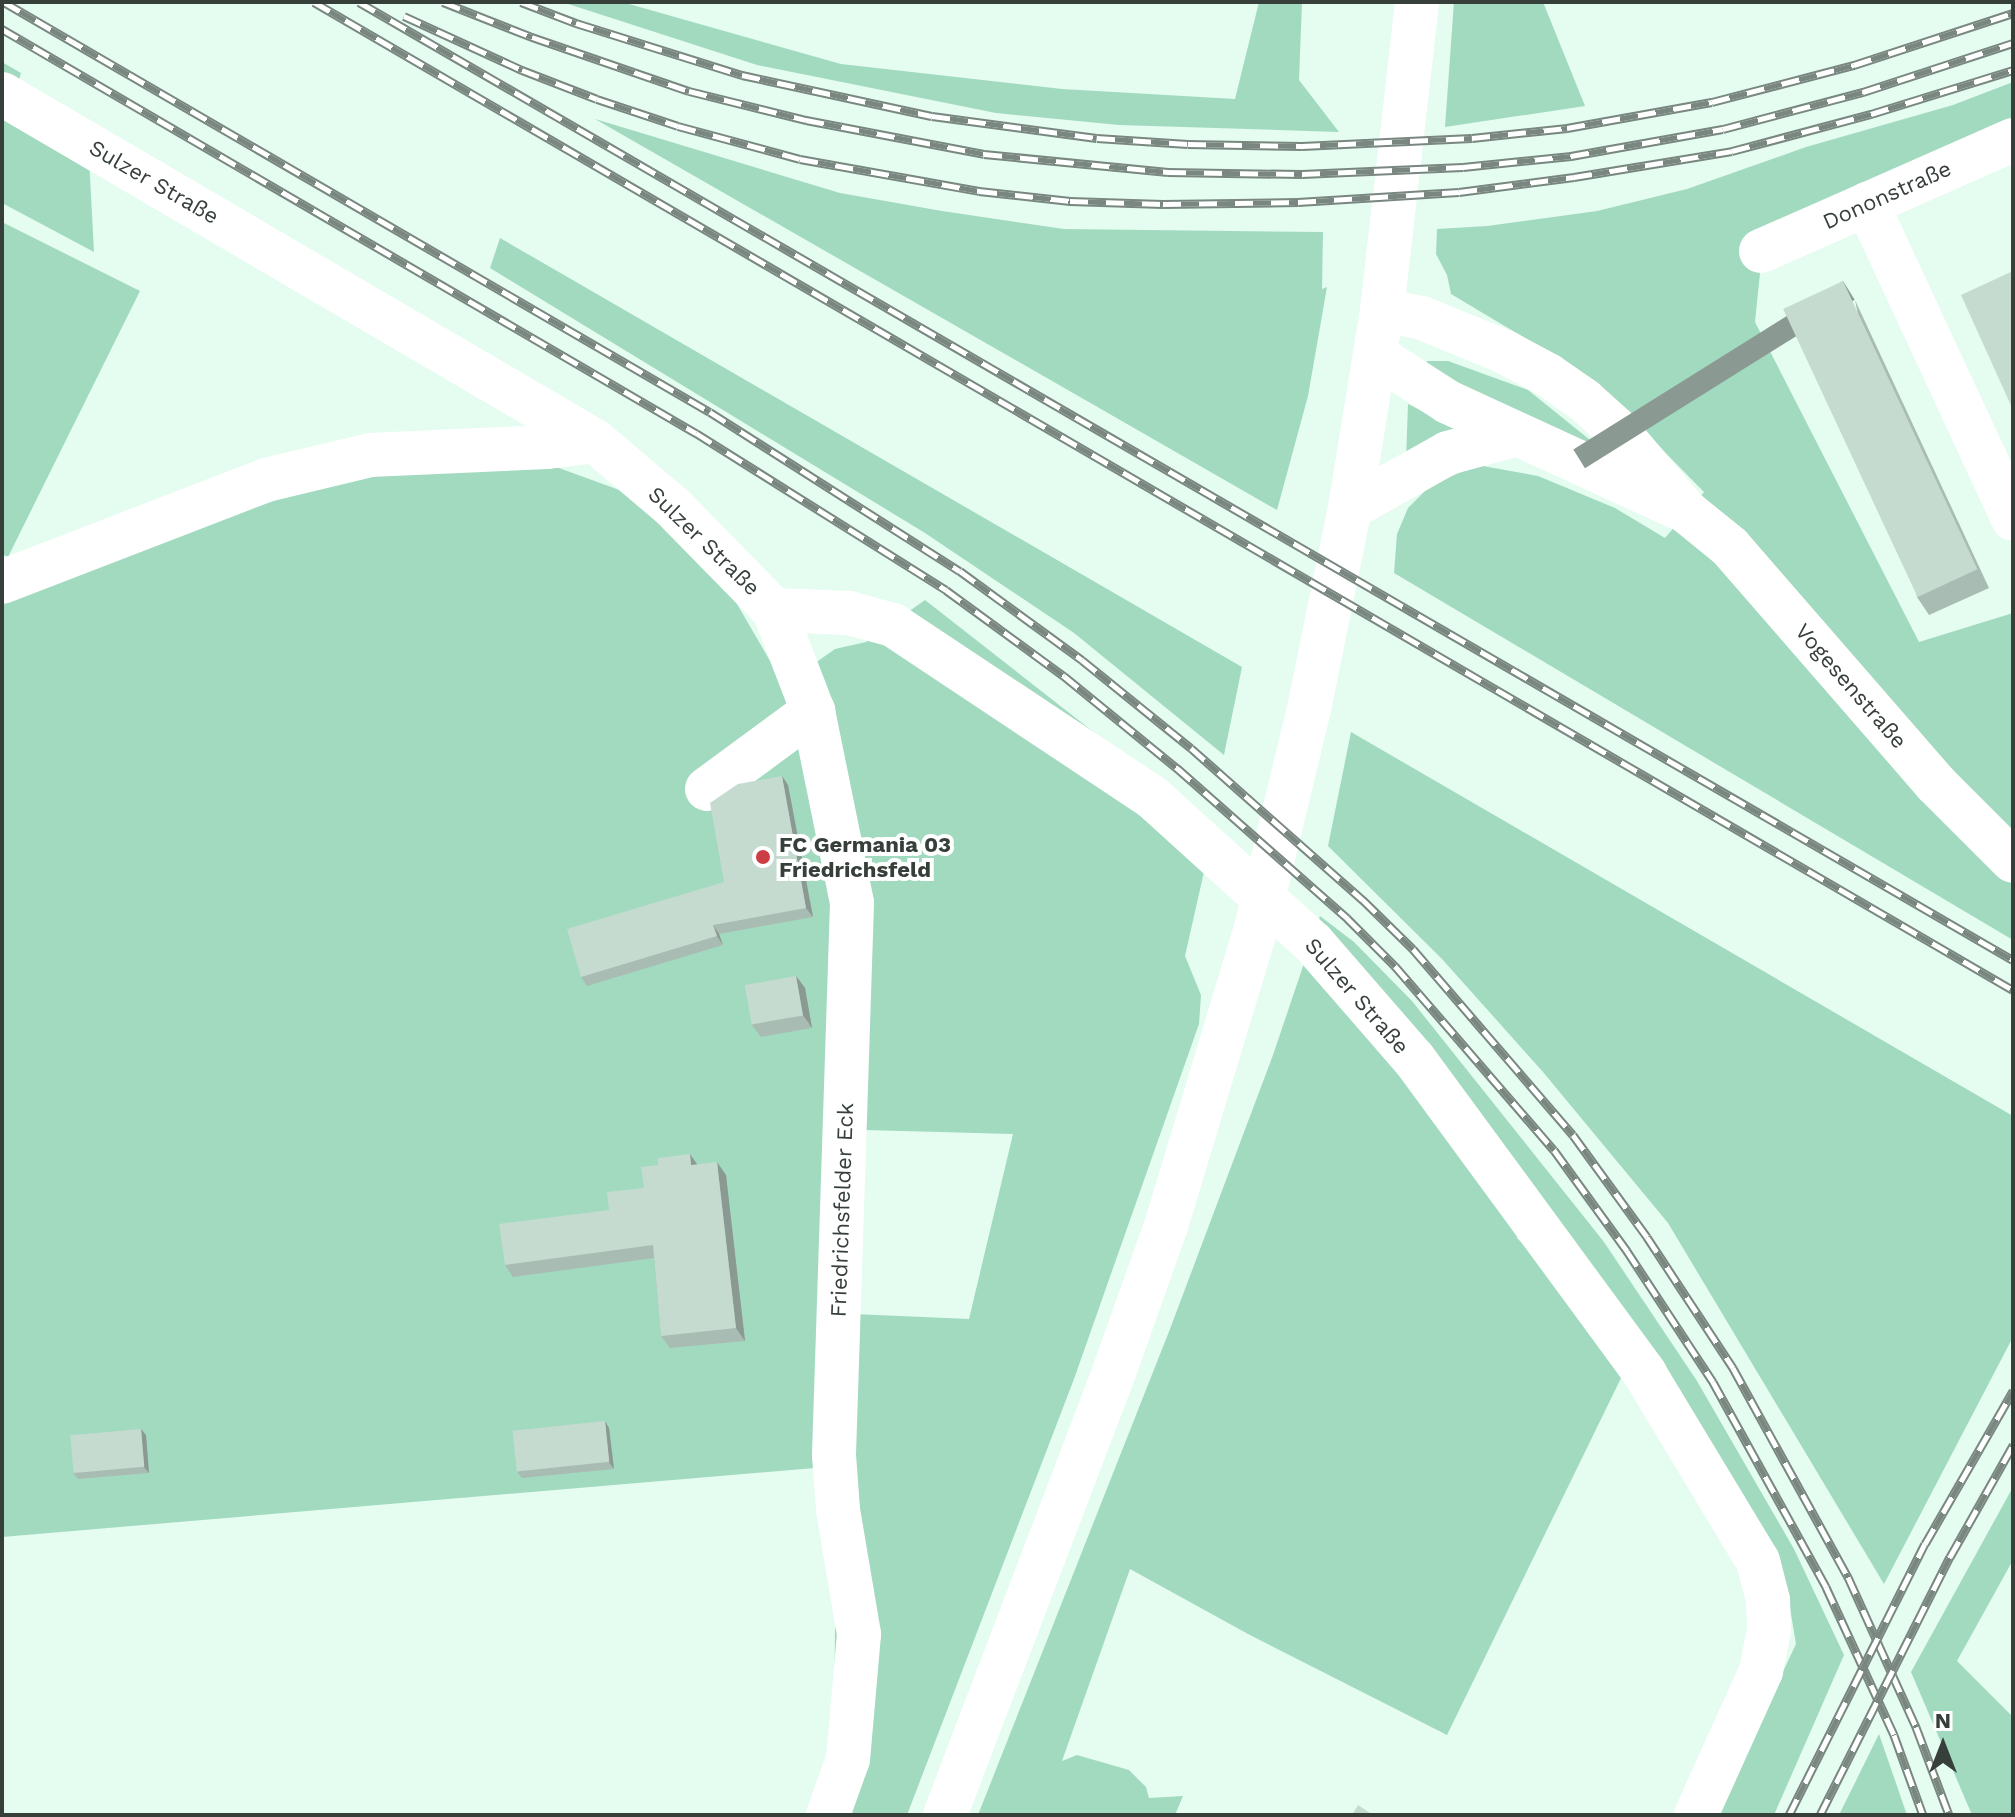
<!DOCTYPE html>
<html>
<head>
<meta charset="utf-8">
<style>
  body { margin:0 }
  #map { position:relative; width:2015px; height:1817px; overflow:hidden; background:#e5fcf0; font-family:"Work Sans",sans-serif }
  div>[style] { position:absolute }
  [style*='--x'] { left:calc(var(--x)*1px); top:calc(var(--y)*1px); width:calc(var(--w)*1px); rotate:calc(var(--a)*1deg) }
  .green>* { inset:0; background:#a2dac0 }
  .minor>* { height:44px; margin:-22px; padding:0 22px; transform-origin:22px; border-radius:22px; background:#fff }
  .major>* { height:44px; margin:-22px; padding:0 22px; transform-origin:22px; border-radius:22px; background:#fff }
  .rail>* { height:9px; margin-top:-4.5px; transform-origin:0; background:repeating-linear-gradient(90deg,#fff 0 18px,#798780 0 36px); box-sizing:border-box; border-block:2px solid #798780 }
  .wall>* { inset:0; background:#a9bcb3 }
  .shaded-wall>* { inset:0; background:#8a9992; transform-origin:0 0 }
  .building>* { inset:0; background:#c5dbd0; transform-origin:0 0 }
  .dots>* { width:22px; height:22px; translate:-50% -50%; box-sizing:border-box; border:4px solid #fff; border-radius:50% }
  span { translate:-50% -50%; white-space:nowrap; text-align:center; line-height:1.15; -webkit-text-stroke:8px #fff; paint-order:stroke }
  .street-label { font-size:22px; color:#363f3a }
  .poi-label { font-size:22px; color:#363f3a; font-weight:700 }
  .left { translate:0 -50%; text-align:left }
  .frame { position:absolute; inset:0; border:4px solid #363f3a; pointer-events:none }
  .north { position:absolute; left:1903px; top:1705px; width:80px; height:80px; -webkit-text-stroke:6px #fff; paint-order:stroke; rotate:0deg; font-size:22px; font-weight:700; line-height:32px; text-align:center; color:#363f3a }
  .north::after { content:''; display:block; margin:auto; width:28px; height:36px; background:#363f3a; clip-path:polygon(50% 0,100% 100%,50% 72%,0 100%) }
</style>
</head>
<body>
<div id="map">
  <div class="green">
    <i style="clip-path:polygon(562px 2px,622px 2px,841px 64px,1062px 89px,1235px 99px,1259px 2px,1302px 2px,1299px 80px,1339px 132px,1119px 125px,996px 113px,757px 65px)"></i>
    <i style="clip-path:polygon(1454px 2px,1543px 2px,1585px 106px,1445px 127px)"></i>
    <i style="clip-path:polygon(2px 62px,21px 73px,8px 118px,89px 158px,94px 252px,2px 203px)"></i>
    <i style="clip-path:polygon(2013px 82px,2013px 124px,1764px 234px,1755px 322px,1919px 642px,2013px 613px,2013px 940px,1394px 573px,1397px 534px,1408px 508px,1431px 485px,1477px 465px,1538px 476px,1615px 508px,1665px 538px,1704px 492px,1639px 426px,1548px 352px,1451px 294px,1447px 275px,1436px 254px,1437px 229px,1487px 226px,1597px 211px,1687px 189px,1806px 147px,1953px 105px)"></i>
    <i style="clip-path:polygon(595px 119px,840px 193px,942px 211px,1064px 229px,1323px 232px,1322px 289px,1327px 287px,1308px 396px,1277px 510px)"></i>
    <i style="clip-path:polygon(2px 222px,140px 291px,8px 557px,2px 554px)"></i>
    <i style="clip-path:polygon(500px 238px,1242px 667px,1224px 755px,1074px 633px,925px 533px,490px 268px)"></i>
    <i style="clip-path:polygon(1427px 361px,1448px 361px,1528px 390px,1600px 448px,1563px 439px,1424px 366px)"></i>
    <i style="clip-path:polygon(1408px 404px,1458px 429px,1406px 461px)"></i>
    <i style="clip-path:polygon(evenodd,467px 461px,559px 468px,633px 495px,715px 566px,784px 685px,835px 649px,866px 642px,925px 600px,1151px 777px,1213px 832px,1185px 956px,1201px 995px,1199px 1024px,1074px 1379px,907px 1815px,846px 1815px,834px 1722px,835px 1629px,856px 1569px,850px 1465px,2px 1537px,2px 563px,326px 477px,467px 461px,865px 1130px,1013px 1134px,969px 1319px,853px 1314px,865px 1130px)"></i>
    <i style="clip-path:polygon(1351px 732px,2013px 1116px,2013px 1337px,1884px 1584px,1668px 1223px,1543px 1072px,1442px 959px,1328px 846px)"></i>
    <i style="clip-path:polygon(1320px 916px,1354px 942px,1412px 1001px,1604px 1242px,1697px 1381px,1794px 1549px,1844px 1655px,1774px 1815px,1715px 1815px,1796px 1644px,1790px 1608px,1583px 1266px,1516px 1237px,1572px 1293px,1623px 1374px,1447px 1735px,1248px 1634px,1130px 1569px,1062px 1761px,1077px 1755px,1129px 1770px,1146px 1787px,1149px 1798px,1183px 1796px,1175px 1815px,978px 1815px,1170px 1329px,1273px 1055px)"></i>
    <i style="clip-path:polygon(2013px 1487px,2013px 1560px,1957px 1661px,2013px 1717px,2013px 1815px,1972px 1815px,1911px 1672px)"></i>
    <i style="clip-path:polygon(1879px 1734px,1907px 1815px,1839px 1815px)"></i>
  </div>
  <div class="minor">
    <i style="--x:2;--y:94;--w:687;--a:30.33"></i>
    <i style="--x:595;--y:441;--w:101;--a:40.2"></i>
    <i style="--x:672;--y:506;--w:146;--a:45.6"></i>
    <i style="--x:774;--y:610;--w:108;--a:68.9"></i>
    <i style="--x:813;--y:711;--w:196;--a:78.5"></i>
    <i style="--x:852;--y:903;--w:552;--a:91.87"></i>
    <i style="--x:834;--y:1455;--w:55;--a:85.8"></i>
    <i style="--x:838;--y:1510;--w:126;--a:80.4"></i>
    <i style="--x:859;--y:1634;--w:125;--a:95"></i>
    <i style="--x:848;--y:1759;--w:59;--a:109.7"></i>
    <i style="--x:1867;--y:204;--w:347;--a:65.1"></i>
    <i style="--x:1761;--y:251;--w:275;--a:-23.8"></i>
    <i style="--x:1382;--y:310;--w:41;--a:11.3"></i>
    <i style="--x:1422;--y:318;--w:90;--a:22.3"></i>
    <i style="--x:1505;--y:352;--w:49;--a:28.1"></i>
    <i style="--x:1548;--y:375;--w:44;--a:34.8"></i>
    <i style="--x:1584;--y:400;--w:42;--a:42.1"></i>
    <i style="--x:1615;--y:428;--w:111;--a:49.4"></i>
    <i style="--x:1687;--y:512;--w:55;--a:39.1"></i>
    <i style="--x:1730;--y:547;--w:313;--a:49"></i>
    <i style="--x:1935;--y:783;--w:110;--a:45"></i>
    <i style="--x:1375;--y:355;--w:87;--a:32.8"></i>
    <i style="--x:1448;--y:402;--w:251;--a:24.7"></i>
    <i style="--x:1350;--y:508;--w:112;--a:-29.3"></i>
    <i style="--x:1448;--y:453;--w:68;--a:-15.3"></i>
    <i style="--x:2;--y:582;--w:283;--a:-21.1"></i>
    <i style="--x:266;--y:480;--w:107;--a:-13.5"></i>
    <i style="--x:370;--y:455;--w:177;--a:-2.6"></i>
    <i style="--x:547;--y:447;--w:48;--a:-7.1"></i>
    <i style="--x:774;--y:610;--w:75;--a:2.3"></i>
    <i style="--x:849;--y:613;--w:46;--a:15.3"></i>
    <i style="--x:893;--y:625;--w:311;--a:33.6"></i>
    <i style="--x:1152;--y:797;--w:217;--a:42.2"></i>
    <i style="--x:1313;--y:943;--w:154;--a:49"></i>
    <i style="--x:1414;--y:1059;--w:391;--a:53.7"></i>
    <i style="--x:1645;--y:1374;--w:218;--a:58.9"></i>
    <i style="--x:1758;--y:1561;--w:40;--a:75.6"></i>
    <i style="--x:1768;--y:1600;--w:30;--a:88"></i>
    <i style="--x:1769;--y:1630;--w:42;--a:101"></i>
    <i style="--x:1761;--y:1671;--w:158;--a:114.3"></i>
    <i style="--x:707;--y:789;--w:132;--a:-36.3"></i>
  </div>
  <div class="major">
    <i style="--x:945;--y:1815;--w:474;--a:-69.1"></i>
    <i style="--x:1114;--y:1372;--w:155;--a:-70.4"></i>
    <i style="--x:1166;--y:1226;--w:311;--a:-73.2"></i>
    <i style="--x:1256;--y:928;--w:230;--a:-76.4"></i>
    <i style="--x:1310;--y:704;--w:200;--a:-78.5"></i>
    <i style="--x:1350;--y:508;--w:201;--a:-80.8"></i>
    <i style="--x:1382;--y:310;--w:310;--a:-83.5"></i>
  </div>
  <div class="rail">
    <i style="--x:4;--y:2;--w:816;--a:30.15"></i>
    <i style="--x:710;--y:412;--w:296;--a:32.5"></i>
    <i style="--x:960;--y:571;--w:151;--a:36.1"></i>
    <i style="--x:1082;--y:660;--w:140;--a:38.9"></i>
    <i style="--x:1191;--y:748;--w:230;--a:41.5"></i>
    <i style="--x:1363;--y:900;--w:70;--a:44.4"></i>
    <i style="--x:1413;--y:949;--w:245;--a:49.3"></i>
    <i style="--x:1573;--y:1135;--w:126;--a:54"></i>
    <i style="--x:1647;--y:1237;--w:157;--a:56.7"></i>
    <i style="--x:1733;--y:1368;--w:239;--a:61.2"></i>
    <i style="--x:1848;--y:1577;--w:165;--a:65.6"></i>
    <i style="--x:1916;--y:1727;--w:94;--a:69.4"></i>
    <i style="--x:314;--y:2;--w:1965;--a:30.18"></i>
    <i style="--x:359;--y:2;--w:1911;--a:30.08"></i>
    <i style="--x:443;--y:2;--w:96;--a:21.5"></i>
    <i style="--x:532;--y:37;--w:166;--a:19"></i>
    <i style="--x:689;--y:91;--w:121;--a:13.9"></i>
    <i style="--x:806;--y:120;--w:181;--a:10.8"></i>
    <i style="--x:984;--y:154;--w:185;--a:5.6"></i>
    <i style="--x:1168;--y:172;--w:134;--a:0.9"></i>
    <i style="--x:1302;--y:174;--w:161;--a:-2.5"></i>
    <i style="--x:1463;--y:167;--w:109;--a:-5.8"></i>
    <i style="--x:1571;--y:156;--w:154;--a:-10.1"></i>
    <i style="--x:1723;--y:129;--w:145;--a:-14.8"></i>
    <i style="--x:1863;--y:92;--w:158;--a:-18.1"></i>
    <i style="--x:521;--y:2;--w:59;--a:20.9"></i>
    <i style="--x:576;--y:23;--w:174;--a:17.4"></i>
    <i style="--x:742;--y:75;--w:194;--a:12.2"></i>
    <i style="--x:932;--y:116;--w:166;--a:7.6"></i>
    <i style="--x:1097;--y:138;--w:91;--a:3.8"></i>
    <i style="--x:1188;--y:144;--w:114;--a:1"></i>
    <i style="--x:1302;--y:146;--w:170;--a:-2.7"></i>
    <i style="--x:1472;--y:138;--w:96;--a:-6"></i>
    <i style="--x:1567;--y:128;--w:147;--a:-10.2"></i>
    <i style="--x:1712;--y:102;--w:147;--a:-14.6"></i>
    <i style="--x:1854;--y:65;--w:167;--a:-18.1"></i>
    <i style="--x:404;--y:16;--w:130;--a:24.6"></i>
    <i style="--x:522;--y:70;--w:80;--a:21.1"></i>
    <i style="--x:597;--y:99;--w:85;--a:18.4"></i>
    <i style="--x:678;--y:126;--w:126;--a:15.1"></i>
    <i style="--x:800;--y:159;--w:182;--a:10.1"></i>
    <i style="--x:979;--y:191;--w:92;--a:6.3"></i>
    <i style="--x:1070;--y:201;--w:93;--a:1.8"></i>
    <i style="--x:1163;--y:204;--w:135;--a:-0.8"></i>
    <i style="--x:1298;--y:202;--w:161;--a:-3.6"></i>
    <i style="--x:1459;--y:192;--w:116;--a:-7.4"></i>
    <i style="--x:1574;--y:177;--w:160;--a:-9.3"></i>
    <i style="--x:1732;--y:151;--w:144;--a:-14.9"></i>
    <i style="--x:1871;--y:114;--w:149;--a:-17.2"></i>
    <i style="--x:2;--y:29;--w:803;--a:30.21"></i>
    <i style="--x:696;--y:433;--w:295;--a:32.1"></i>
    <i style="--x:946;--y:590;--w:146;--a:36.1"></i>
    <i style="--x:1064;--y:676;--w:146;--a:39.2"></i>
    <i style="--x:1177;--y:768;--w:227;--a:41.4"></i>
    <i style="--x:1347;--y:918;--w:68;--a:45"></i>
    <i style="--x:1395;--y:966;--w:243;--a:49.2"></i>
    <i style="--x:1554;--y:1150;--w:125;--a:54.1"></i>
    <i style="--x:1627;--y:1251;--w:157;--a:56.7"></i>
    <i style="--x:1713;--y:1382;--w:234;--a:61.1"></i>
    <i style="--x:1826;--y:1587;--w:163;--a:65.3"></i>
    <i style="--x:1894;--y:1735;--w:85;--a:70.1"></i>
    <i style="--x:1789;--y:1815;--w:303;--a:-63.4"></i>
    <i style="--x:1925;--y:1544;--w:177;--a:-60.1"></i>
    <i style="--x:1820;--y:1815;--w:289;--a:-63.3"></i>
    <i style="--x:1950;--y:1557;--w:129;--a:-60.6"></i>
  </div>
  <div class="wall">
    <i style="clip-path:polygon(1855px 300px,1989px 588px,1929px 615px,1917px 597px)"></i>
    <i style="clip-path:polygon(782px 776px,788px 785px,813px 917px,719px 934px,723px 945px,587px 986px,581px 977px,724px 882px)"></i>
    <i style="clip-path:polygon(796px 976px,805px 988px,812px 1028px,761px 1037px,752px 1025px)"></i>
    <i style="clip-path:polygon(690px 1154px,697px 1165px,726px 1175px,745px 1341px,670px 1348px,661px 1336px,654px 1258px,513px 1277px,505px 1265px,609px 1210px,644px 1188px)"></i>
    <i style="clip-path:polygon(609px 1428px,614px 1469px,522px 1478px,517px 1472px)"></i>
    <i style="clip-path:polygon(146px 1435px,149px 1473px,78px 1479px,73px 1473px)"></i>
  </div>
  <div class="shaded-wall">
    <i style="left:1843px;top:281px;width:22px;height:318px;rotate:58deg"></i>
    <i style="clip-path:polygon(782px 776px,788px 785px,813px 917px,806px 908px)"></i>
    <i style="clip-path:polygon(713px 925px,719px 934px,723px 945px,717px 936px)"></i>
    <i style="clip-path:polygon(796px 976px,805px 988px,812px 1028px,803px 1015px)"></i>
    <i style="clip-path:polygon(690px 1154px,699px 1167px,691px 1165px)"></i>
    <i style="clip-path:polygon(717px 1162px,726px 1175px,745px 1341px,736px 1328px)"></i>
    <i style="clip-path:polygon(605px 1421px,609px 1428px,614px 1469px,609px 1462px)"></i>
    <i style="clip-path:polygon(141px 1429px,146px 1435px,149px 1473px,144px 1467px)"></i>
  </div>
  <div class="building">
    <i style="clip-path:polygon(2013px 271px,2013px 410px,1961px 295px)"></i>
    <i style="left:1843px;top:281px;width:318px;height:66px;rotate:65deg"></i>
    <i style="clip-path:polygon(782px 776px,806px 908px,713px 925px,717px 936px,581px 977px,567px 929px,724px 882px,710px 803px,738px 784px)"></i>
    <i style="left:796px;top:976px;width:40px;height:52px;rotate:80deg"></i>
    <i style="clip-path:polygon(690px 1154px,691px 1165px,717px 1162px,736px 1328px,661px 1336px,653px 1245px,505px 1265px,499px 1224px,609px 1210px,607px 1192px,644px 1188px,641px 1167px,658px 1165px,658px 1158px)"></i>
    <i style="left:605px;top:1421px;width:41px;height:93px;rotate:84deg"></i>
    <i style="left:141px;top:1429px;width:38px;height:71px;rotate:85deg"></i>
    <i style="clip-path:polygon(1358px 1805px,1373px 1815px,1352px 1815px)"></i>
  </div>
  <div class="dots">
    <i style="left:763px;top:857px;background:#cd3e44"></i>
  </div>
  <div class="street-label">
    <span style="left:154px;top:182px;rotate:30deg">Sulzer Straße</span>
    <span style="left:1887px;top:195px;rotate:-24deg">Dononstraße</span>
    <span style="left:704px;top:541px;rotate:44deg">Sulzer Straße</span>
    <span style="left:1851px;top:686px;rotate:49deg">Vogesenstraße</span>
    <span style="left:1357px;top:996px;rotate:49deg">Sulzer Straße</span>
    <span style="left:842px;top:1210px;rotate:-88deg">Friedrichsfelder Eck</span>
  </div>
  <div class="poi-label">
    <span class="left" style="left:779px;top:857px">FC Germania 03<br>Friedrichsfeld</span>
  </div>
  <div class="frame"></div>
  <div class="north">N</div>
</div>
</body>
</html>
